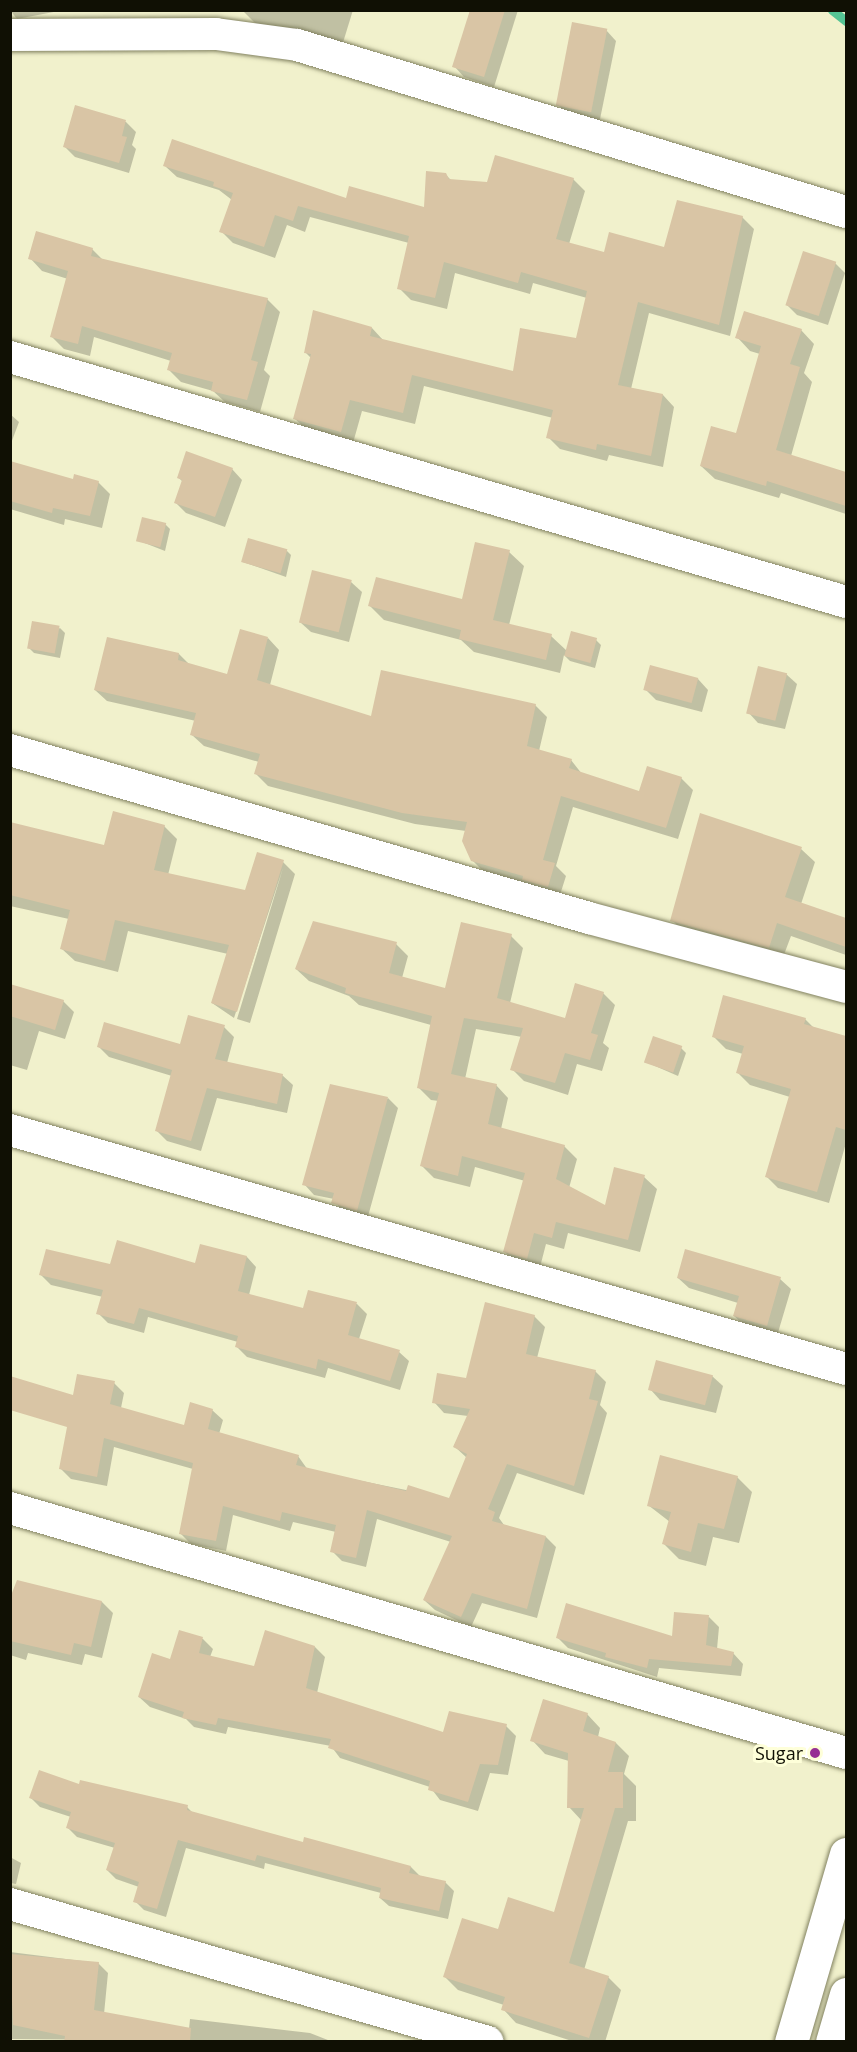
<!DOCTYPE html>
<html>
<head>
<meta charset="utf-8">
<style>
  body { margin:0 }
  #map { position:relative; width:857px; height:2052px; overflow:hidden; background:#f1f1cc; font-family:"Open Sans",sans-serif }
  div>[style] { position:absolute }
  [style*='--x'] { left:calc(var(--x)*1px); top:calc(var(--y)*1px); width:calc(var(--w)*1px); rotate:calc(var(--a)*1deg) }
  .shadow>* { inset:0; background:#0003 }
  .stream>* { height:9px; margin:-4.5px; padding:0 4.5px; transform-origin:4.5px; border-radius:4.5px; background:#55c494 }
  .building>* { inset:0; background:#d9c5a5; transform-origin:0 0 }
  .roads { filter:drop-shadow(0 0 2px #818160) drop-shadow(0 0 2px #818160) }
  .minor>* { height:32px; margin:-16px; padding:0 16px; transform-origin:16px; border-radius:16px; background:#fff }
  .major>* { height:33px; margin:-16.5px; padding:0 16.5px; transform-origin:16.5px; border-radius:16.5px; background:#fff }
  .dots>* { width:16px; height:16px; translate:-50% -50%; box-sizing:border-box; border:3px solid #feffd9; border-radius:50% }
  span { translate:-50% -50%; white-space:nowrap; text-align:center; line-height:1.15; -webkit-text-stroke:6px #feffd9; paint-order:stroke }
  .poi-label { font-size:18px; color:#101004 }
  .right { translate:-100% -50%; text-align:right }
  .frame { position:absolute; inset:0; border:12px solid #101004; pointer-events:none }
</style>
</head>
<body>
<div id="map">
  <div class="shadow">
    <i style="clip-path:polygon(10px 10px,64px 10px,17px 19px)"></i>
    <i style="clip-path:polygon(353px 10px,341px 49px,258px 26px,243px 11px)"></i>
    <i style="clip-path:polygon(472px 10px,518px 10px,494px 87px,464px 77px,454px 66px)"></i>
    <i style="clip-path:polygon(606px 30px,616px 41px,599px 124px,568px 115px,557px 104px)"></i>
    <i style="clip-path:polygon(76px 107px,126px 122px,136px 132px,132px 145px,136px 149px,129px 173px,75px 157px,64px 146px)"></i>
    <i style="clip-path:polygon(165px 166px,347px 200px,425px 208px,445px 174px,452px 181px,488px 184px,573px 179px,585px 191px,569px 244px,605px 254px,665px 249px,742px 217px,754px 229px,730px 336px,649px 313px,631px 389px,663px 395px,674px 407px,663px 467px,609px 455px,607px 461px,560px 449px,548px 437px,553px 418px,424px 386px,415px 424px,362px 411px,353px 443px,307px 430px,295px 419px,311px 358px,306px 353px,372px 328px,383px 340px,514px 373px,577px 340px,587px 298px,533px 283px,530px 294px,455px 273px,447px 309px,411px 300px,399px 288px,409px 243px,310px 217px,305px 232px,287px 225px,275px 258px,233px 243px,221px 231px,232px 200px,219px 190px,177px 177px)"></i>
    <i style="clip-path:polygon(92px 249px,104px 261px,267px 299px,280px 312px,264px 370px,270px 376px,260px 412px,225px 402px,213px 391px,181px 382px,169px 370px,171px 361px,94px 337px,90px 356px,64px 349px,52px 337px,68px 279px,42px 271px,30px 258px)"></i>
    <i style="clip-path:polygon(835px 263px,845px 273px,828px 325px,797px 315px,787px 305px)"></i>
    <i style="clip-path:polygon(801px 330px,814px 344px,804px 373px,812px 382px,791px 456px,846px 473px,846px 514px,781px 493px,779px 498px,715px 479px,701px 466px,737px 435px,760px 354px,750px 351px,737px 337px)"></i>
    <i style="clip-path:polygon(10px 414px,19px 422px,10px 446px)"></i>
    <i style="clip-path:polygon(10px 462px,74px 481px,98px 482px,110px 494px,102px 528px,65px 519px,64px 525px,10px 509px)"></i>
    <i style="clip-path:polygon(232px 469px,242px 480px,225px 527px,186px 513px,176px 503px,183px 482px,178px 477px)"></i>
    <i style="clip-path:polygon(165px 524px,170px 529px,165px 551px,137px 540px)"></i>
    <i style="clip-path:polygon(286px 550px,291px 555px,286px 577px,243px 562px)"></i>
    <i style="clip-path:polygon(509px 552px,524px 566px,509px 625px,551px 636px,567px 651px,596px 640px,601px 645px,595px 668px,570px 661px,564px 655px,560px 673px,474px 652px,461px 640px,384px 620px,370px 606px,463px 600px)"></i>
    <i style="clip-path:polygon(351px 582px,362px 592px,349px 642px,311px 632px,300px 622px)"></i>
    <i style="clip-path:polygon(60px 628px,65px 633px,60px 658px,34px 653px,29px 648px)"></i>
    <i style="clip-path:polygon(268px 638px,279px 650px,270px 685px,372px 718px,535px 705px,547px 717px,539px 751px,571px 760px,582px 774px,640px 793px,681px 778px,693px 790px,678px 839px,573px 807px,556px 866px,566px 876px,559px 898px,485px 873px,472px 860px,466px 831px,415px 824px,268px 786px,256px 774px,259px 762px,204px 746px,192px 735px,196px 721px,107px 701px,95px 690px,179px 654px,190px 665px,228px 676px)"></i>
    <i style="clip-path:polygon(786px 674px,797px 684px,785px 729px,758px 723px,748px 712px)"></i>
    <i style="clip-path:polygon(698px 679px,708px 690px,702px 712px,656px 700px,645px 689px)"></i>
    <i style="clip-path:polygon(164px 826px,177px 839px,168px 875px,246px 892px,283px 862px,295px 874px,250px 1023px,237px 1019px,283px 868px,234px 1018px,212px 1003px,228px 954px,128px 931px,118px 972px,75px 961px,62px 949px,69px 919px,10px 906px,10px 832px,106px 847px)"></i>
    <i style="clip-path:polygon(801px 849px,815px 862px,801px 904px,846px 919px,846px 955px,791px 936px,782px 960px,686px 934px,672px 920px)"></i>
    <i style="clip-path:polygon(511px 936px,523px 948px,510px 1003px,566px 1020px,603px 993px,615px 1005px,603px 1043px,609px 1048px,602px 1071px,577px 1064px,568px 1095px,524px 1081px,512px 1069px,522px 1037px,476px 1029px,465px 1079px,496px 1085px,508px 1098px,501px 1129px,564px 1146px,577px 1159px,569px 1188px,606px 1207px,644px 1177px,657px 1189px,640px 1252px,568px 1233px,564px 1249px,546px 1244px,539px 1271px,517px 1264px,505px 1252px,525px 1181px,475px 1167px,470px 1187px,434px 1178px,422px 1166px,439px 1101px,431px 1100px,418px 1087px,431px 1025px,359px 1005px,349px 996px,309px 981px,296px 969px,396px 944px,408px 956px,402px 978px,446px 990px)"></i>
    <i style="clip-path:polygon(10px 985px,63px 1001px,74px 1012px,65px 1039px,39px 1031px,27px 1070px,10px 1065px)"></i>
    <i style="clip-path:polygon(805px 1019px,814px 1028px,846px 1037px,846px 1143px,829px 1203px,778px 1188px,766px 1176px,790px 1097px,750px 1085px,738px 1073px,743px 1054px,726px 1049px,714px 1037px)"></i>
    <i style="clip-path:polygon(224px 1027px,234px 1037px,227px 1063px,282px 1075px,293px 1085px,287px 1113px,217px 1098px,201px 1151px,167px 1141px,156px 1130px,172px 1076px,109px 1057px,99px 1047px,181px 1046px)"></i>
    <i style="clip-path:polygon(681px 1048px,686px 1053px,678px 1076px,646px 1062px)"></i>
    <i style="clip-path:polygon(388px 1098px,398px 1108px,367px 1220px,343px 1213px,334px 1199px,314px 1195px,304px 1184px)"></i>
    <i style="clip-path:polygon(201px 1245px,247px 1257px,256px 1267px,249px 1295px,304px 1310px,309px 1292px,357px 1304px,367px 1314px,359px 1339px,399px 1352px,409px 1361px,400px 1390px,328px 1368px,325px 1378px,247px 1357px,237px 1347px,238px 1342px,148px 1317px,144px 1333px,108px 1323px,98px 1313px,103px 1297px,51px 1285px,41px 1275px,111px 1266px,196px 1264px)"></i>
    <i style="clip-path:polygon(678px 1278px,780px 1279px,791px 1289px,777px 1336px,745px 1326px,734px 1316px,738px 1303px,689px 1288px)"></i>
    <i style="clip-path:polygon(534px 1316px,545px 1327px,537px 1358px,595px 1371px,606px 1382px,600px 1405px,607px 1413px,584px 1495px,517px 1473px,499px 1518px,504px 1525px,546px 1537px,556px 1547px,537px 1618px,482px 1603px,471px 1627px,435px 1610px,424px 1600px,451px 1542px,377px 1519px,366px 1567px,342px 1561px,332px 1551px,336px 1532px,293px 1522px,290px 1531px,233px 1515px,226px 1551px,191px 1544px,180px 1533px,193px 1469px,114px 1447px,107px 1486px,71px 1479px,61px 1469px,114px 1383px,124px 1393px,121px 1408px,185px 1427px,212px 1410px,223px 1420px,219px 1434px,298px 1456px,308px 1470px,450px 1499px,467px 1458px,454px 1446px,468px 1416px,444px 1413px,434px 1402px,467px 1379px)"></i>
    <i style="clip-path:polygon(712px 1376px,723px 1386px,716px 1413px,660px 1400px,650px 1389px)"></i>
    <i style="clip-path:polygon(737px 1477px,752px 1492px,739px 1543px,713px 1537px,706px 1566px,679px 1559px,664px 1544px,670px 1522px,648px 1505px)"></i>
    <i style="clip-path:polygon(102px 1602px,113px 1613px,102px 1658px,85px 1654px,82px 1665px,28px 1653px,26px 1660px,10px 1655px,10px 1603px)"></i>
    <i style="clip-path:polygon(709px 1617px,719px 1627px,717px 1649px,733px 1653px,743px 1664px,741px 1676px,659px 1668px,657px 1677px,568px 1648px,557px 1637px,674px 1638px)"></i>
    <i style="clip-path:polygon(180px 1632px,203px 1639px,213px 1649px,210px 1657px,255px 1668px,315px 1647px,325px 1657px,317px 1693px,444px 1734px,506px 1726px,516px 1736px,508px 1775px,490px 1773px,478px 1811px,440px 1800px,430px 1787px,340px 1758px,331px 1746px,228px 1727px,226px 1734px,194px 1727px,186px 1719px,150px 1707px,139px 1697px,171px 1661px)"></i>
    <i style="clip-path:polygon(587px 1714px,600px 1728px,598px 1737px,616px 1743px,629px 1756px,624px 1774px,636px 1786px,636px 1821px,628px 1821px,584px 1970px,608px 1977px,621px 1990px,605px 2042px,575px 2042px,516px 2023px,503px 2009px,504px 2005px,458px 1990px,445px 1977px,499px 1931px,555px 1914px,582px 1821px,569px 1807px,569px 1761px,545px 1754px,532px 1740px)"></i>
    <i style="clip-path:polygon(80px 1786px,187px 1807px,194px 1814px,304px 1844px,411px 1867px,420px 1876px,445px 1882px,454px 1891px,448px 1919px,389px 1906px,380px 1898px,381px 1893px,265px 1863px,264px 1869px,186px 1848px,166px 1917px,144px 1910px,135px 1901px,139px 1887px,116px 1879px,107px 1870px,115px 1848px,77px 1837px,68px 1828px,71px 1817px,40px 1807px,31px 1798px)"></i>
    <i style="clip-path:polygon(10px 1857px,21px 1863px,16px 1884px,10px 1883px)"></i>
    <i style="clip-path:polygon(10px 1952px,98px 1963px,108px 1973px,104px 2014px,189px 2029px,190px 2019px,310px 2033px,333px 2042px,10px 2039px)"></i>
  </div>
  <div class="stream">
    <i style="--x:832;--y:10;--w:18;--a:38"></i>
  </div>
  <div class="building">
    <i style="clip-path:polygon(470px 10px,505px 10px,484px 77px,452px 67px)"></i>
    <i style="left:572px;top:22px;width:36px;height:85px;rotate:11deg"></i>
    <i style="clip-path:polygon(75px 105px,126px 120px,122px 136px,127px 137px,119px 163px,63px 147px)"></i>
    <i style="clip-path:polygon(172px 139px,346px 198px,349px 186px,424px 207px,426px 171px,446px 173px,449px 179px,487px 182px,495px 155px,574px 178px,556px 239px,604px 252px,609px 232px,664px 247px,677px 200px,743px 216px,719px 325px,638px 302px,618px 385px,663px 394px,651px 456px,597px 444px,596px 450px,546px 438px,553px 410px,412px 375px,403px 413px,350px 400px,341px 432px,293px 419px,311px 354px,304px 353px,313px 310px,372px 327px,370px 336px,513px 371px,520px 328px,576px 338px,587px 291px,521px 272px,518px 283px,444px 262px,435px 298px,397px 289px,409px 236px,298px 206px,293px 221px,275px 215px,264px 247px,219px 232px,233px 193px,213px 186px,214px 182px,163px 166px)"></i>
    <i style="clip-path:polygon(36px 231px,93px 248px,91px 256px,268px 298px,251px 360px,258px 362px,247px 400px,211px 391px,213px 382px,167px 370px,172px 353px,82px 326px,78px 344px,50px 337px,68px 271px,28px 259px)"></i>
    <i style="left:803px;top:251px;width:35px;height:57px;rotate:18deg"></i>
    <i style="clip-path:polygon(744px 311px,802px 329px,790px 364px,800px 367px,776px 450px,846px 472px,846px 506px,767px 481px,766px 486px,700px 466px,711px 426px,736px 433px,761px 346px,735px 338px)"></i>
    <i style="clip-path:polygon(186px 451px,233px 468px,215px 517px,174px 503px,182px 480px,177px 478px)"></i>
    <i style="clip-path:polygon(10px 461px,73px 479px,74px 474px,99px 481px,90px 516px,53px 508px,52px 513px,10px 501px)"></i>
    <i style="left:142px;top:517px;width:25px;height:25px;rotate:14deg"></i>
    <i style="left:248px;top:538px;width:41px;height:25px;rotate:16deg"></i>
    <i style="clip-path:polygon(475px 542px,510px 550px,493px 620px,552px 634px,546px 660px,459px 639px,461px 630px,368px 606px,376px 577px,462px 599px)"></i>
    <i style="left:312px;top:570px;width:41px;height:54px;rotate:14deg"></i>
    <i style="left:32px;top:621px;width:28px;height:28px;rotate:10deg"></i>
    <i style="clip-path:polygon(240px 629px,268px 637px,257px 680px,371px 716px,381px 670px,536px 704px,527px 746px,572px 759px,569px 768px,639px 791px,647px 766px,682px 777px,666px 828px,561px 796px,543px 860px,555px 863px,548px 887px,522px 880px,523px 876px,471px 861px,462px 841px,467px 822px,402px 813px,254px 774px,260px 754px,190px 735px,196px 713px,94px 690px,107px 637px,179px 653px,178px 660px,227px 674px)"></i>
    <i style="left:571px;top:631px;width:27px;height:26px;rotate:15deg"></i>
    <i style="left:650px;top:665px;width:50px;height:26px;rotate:15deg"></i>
    <i style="left:758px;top:666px;width:30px;height:49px;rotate:14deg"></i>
    <i style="clip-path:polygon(113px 811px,165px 825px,154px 870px,245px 890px,257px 852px,284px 860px,237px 1012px,211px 1003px,229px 945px,115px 920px,105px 961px,60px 949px,70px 910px,10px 895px,10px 822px,104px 845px)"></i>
    <i style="clip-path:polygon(700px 813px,802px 847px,785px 897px,846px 918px,846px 947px,777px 923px,769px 948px,670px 921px)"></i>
    <i style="clip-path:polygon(313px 921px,397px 942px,389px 973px,445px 988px,461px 922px,512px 934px,497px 998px,565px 1018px,575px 983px,604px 992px,591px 1033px,598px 1035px,590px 1060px,565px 1053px,555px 1083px,510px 1070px,523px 1028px,464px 1018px,451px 1074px,497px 1084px,488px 1124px,565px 1145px,556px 1179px,605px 1205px,614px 1167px,645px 1175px,628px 1240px,556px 1222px,552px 1238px,534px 1233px,527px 1259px,503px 1252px,525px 1173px,462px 1156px,458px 1176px,420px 1166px,439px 1093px,417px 1088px,432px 1016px,345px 993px,346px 988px,295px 969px)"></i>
    <i style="clip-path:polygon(10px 984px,64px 1000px,55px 1030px,10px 1016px)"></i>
    <i style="clip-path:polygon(723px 995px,806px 1018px,804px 1024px,846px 1036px,846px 1130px,836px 1127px,817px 1192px,765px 1177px,791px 1089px,736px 1073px,744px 1046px,712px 1037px)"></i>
    <i style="clip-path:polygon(188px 1015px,225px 1025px,215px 1059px,283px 1074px,277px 1104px,207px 1088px,191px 1141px,155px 1131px,172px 1070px,97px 1047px,104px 1022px,180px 1044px)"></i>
    <i style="left:653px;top:1036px;width:31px;height:28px;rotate:19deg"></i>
    <i style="clip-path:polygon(330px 1084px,388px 1097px,357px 1211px,331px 1203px,334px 1193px,302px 1185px)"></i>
    <i style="clip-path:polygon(117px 1240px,195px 1263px,200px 1244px,247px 1256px,238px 1291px,303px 1308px,308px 1290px,357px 1302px,348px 1335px,400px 1350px,390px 1381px,318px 1359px,316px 1369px,235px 1347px,238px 1336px,139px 1308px,134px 1324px,96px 1314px,103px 1290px,39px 1275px,46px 1249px,110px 1264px)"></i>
    <i style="clip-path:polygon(685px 1249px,781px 1277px,767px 1326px,733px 1316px,739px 1296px,677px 1278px)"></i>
    <i style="clip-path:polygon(485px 1302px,535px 1315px,526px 1354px,596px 1370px,589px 1399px,598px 1401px,574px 1486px,507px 1464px,488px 1509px,495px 1512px,492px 1521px,546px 1536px,527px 1609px,472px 1593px,461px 1617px,423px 1600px,452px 1536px,367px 1510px,356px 1558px,330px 1552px,336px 1525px,282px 1512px,280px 1521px,223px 1506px,216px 1541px,179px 1534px,193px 1463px,104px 1438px,97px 1477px,59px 1469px,67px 1427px,10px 1410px,10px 1376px,73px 1395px,77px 1374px,115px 1381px,110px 1404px,184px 1425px,190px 1402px,213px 1409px,208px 1429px,299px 1455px,296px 1465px,406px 1491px,408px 1485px,449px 1498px,467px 1454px,453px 1447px,470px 1409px,432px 1403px,437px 1373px,466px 1378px)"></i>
    <i style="left:656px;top:1360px;width:59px;height:31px;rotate:15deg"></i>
    <i style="clip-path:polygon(660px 1455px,738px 1476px,724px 1529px,698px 1523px,691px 1552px,662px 1544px,671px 1512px,647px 1506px)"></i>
    <i style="clip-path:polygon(17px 1580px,102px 1601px,91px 1647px,74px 1643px,71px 1655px,10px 1641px,10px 1598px)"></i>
    <i style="clip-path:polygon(566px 1603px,672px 1636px,674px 1612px,709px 1615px,706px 1645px,734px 1652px,731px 1666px,649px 1659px,647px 1668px,605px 1657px,606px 1653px,556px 1638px)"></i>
    <i style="clip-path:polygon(179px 1630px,203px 1637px,199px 1653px,254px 1666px,265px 1630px,315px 1646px,306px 1688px,443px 1732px,449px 1711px,507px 1724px,498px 1765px,480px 1764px,468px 1802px,428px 1790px,430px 1781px,328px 1748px,331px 1739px,218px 1718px,216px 1725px,182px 1718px,184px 1712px,138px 1697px,152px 1653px,170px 1659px)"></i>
    <i style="clip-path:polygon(543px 1699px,588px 1713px,583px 1731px,616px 1742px,608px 1772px,623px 1772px,623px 1808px,615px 1808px,569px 1963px,609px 1976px,589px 2038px,501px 2010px,505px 1997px,443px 1977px,462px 1918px,498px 1929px,508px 1897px,554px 1912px,584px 1808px,567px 1808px,568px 1753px,530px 1741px)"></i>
    <i style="clip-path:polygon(39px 1770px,79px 1784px,80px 1780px,188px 1805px,187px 1810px,303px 1842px,304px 1837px,411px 1866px,409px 1873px,446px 1881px,439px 1911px,379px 1898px,381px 1888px,257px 1855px,255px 1861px,178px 1840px,157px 1909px,133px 1902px,139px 1882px,106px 1870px,115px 1843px,66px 1828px,71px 1812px,29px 1798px)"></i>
    <i style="clip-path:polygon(10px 1954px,99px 1962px,94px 2010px,191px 2028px,190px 2042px,64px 2042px,65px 2036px,13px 2025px)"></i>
  </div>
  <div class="roads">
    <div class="minor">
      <i style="--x:10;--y:35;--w:206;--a:-0.3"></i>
      <i style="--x:216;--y:34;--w:82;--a:7.7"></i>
      <i style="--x:297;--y:45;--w:574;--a:16.92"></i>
      <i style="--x:10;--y:357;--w:871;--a:16.33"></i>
      <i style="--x:10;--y:750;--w:603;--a:16.18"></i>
      <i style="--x:589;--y:918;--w:266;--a:15"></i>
      <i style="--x:10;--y:1130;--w:869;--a:15.95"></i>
      <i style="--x:10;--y:1508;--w:871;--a:16.33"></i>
      <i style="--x:10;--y:1904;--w:497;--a:16.1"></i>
    </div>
    <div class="major">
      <i style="--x:791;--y:2042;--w:196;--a:-73.7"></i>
      <i style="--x:832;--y:2042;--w:50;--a:-73.7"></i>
    </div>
  </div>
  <div class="dots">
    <i style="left:815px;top:1753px;background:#972f93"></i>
  </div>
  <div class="poi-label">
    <span class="right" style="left:803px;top:1753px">Sugar</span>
  </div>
  <div class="frame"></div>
</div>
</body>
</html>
